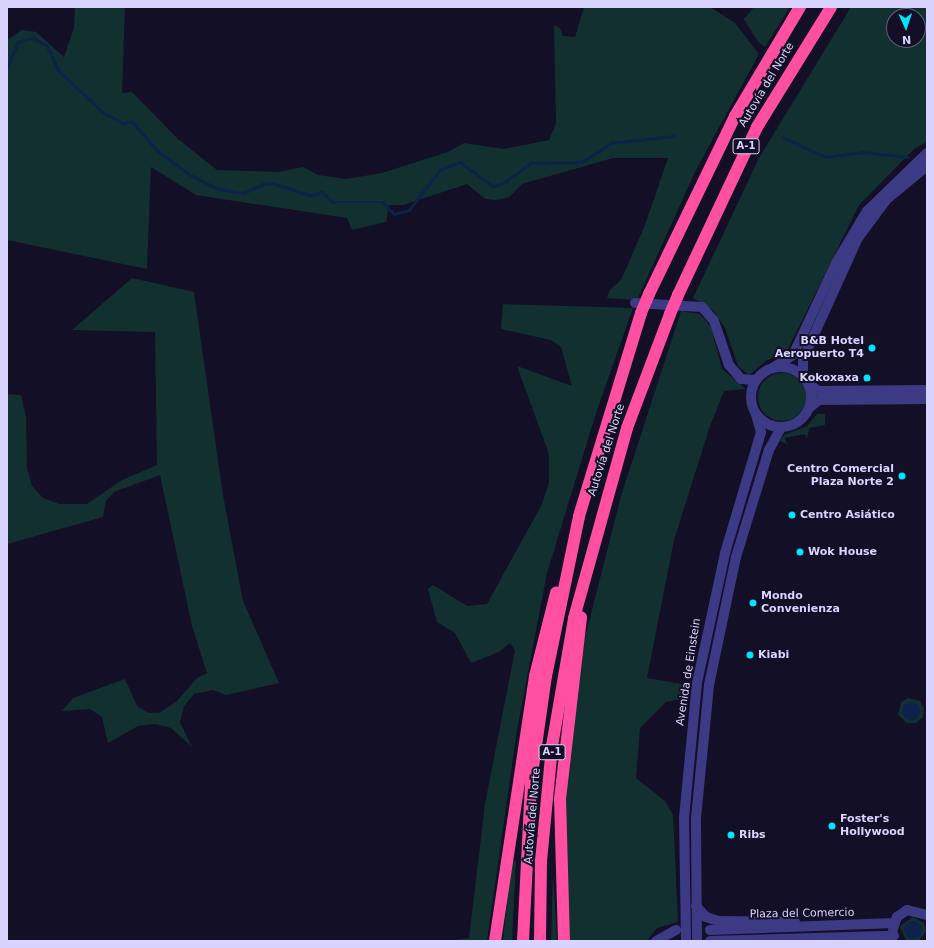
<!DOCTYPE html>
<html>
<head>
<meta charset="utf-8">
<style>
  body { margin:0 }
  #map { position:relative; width:934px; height:948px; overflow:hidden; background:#130f26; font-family:"DejaVu Sans",sans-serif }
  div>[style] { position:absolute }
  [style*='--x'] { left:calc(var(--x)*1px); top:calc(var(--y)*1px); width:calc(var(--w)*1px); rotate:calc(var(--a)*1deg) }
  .green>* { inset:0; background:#12302f }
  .round { border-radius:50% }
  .water>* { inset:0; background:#0c2248 }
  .stream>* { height:2.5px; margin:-1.25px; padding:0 1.25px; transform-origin:1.25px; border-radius:1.25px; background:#0c2248 }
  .minor>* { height:10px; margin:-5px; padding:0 5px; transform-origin:5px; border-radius:5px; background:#3d3a85 }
  .minor>.ring { margin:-5px; padding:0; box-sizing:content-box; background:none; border:10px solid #3d3a85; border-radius:50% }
  .highway>* { height:12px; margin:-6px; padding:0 6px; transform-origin:6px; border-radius:6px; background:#ff4fa3 }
  .highway-bridge>* { height:12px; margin:-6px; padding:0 6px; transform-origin:6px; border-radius:6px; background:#ff4fa3 }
  .dots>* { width:11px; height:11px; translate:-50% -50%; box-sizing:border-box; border:2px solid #130f26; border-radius:50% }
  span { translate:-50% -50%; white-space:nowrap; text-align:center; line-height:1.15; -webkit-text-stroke:4px #130f26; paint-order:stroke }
  .shield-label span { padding:1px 3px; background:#130f26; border:1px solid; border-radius:3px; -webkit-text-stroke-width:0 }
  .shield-label { font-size:10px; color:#d9d4ff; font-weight:700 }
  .street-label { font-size:11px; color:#d9d4ff }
  .poi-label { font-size:11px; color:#d9d4ff; font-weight:700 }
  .right { translate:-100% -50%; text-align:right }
  .left { translate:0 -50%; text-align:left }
  .frame { position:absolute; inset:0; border:8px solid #d9d4ff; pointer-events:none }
  .north { position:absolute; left:886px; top:8px; width:40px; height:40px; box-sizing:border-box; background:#130f26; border:1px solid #625e7d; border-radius:50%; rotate:177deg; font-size:11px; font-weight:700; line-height:16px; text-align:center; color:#d9d4ff }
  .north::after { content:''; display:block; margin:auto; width:14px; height:18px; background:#00e5ff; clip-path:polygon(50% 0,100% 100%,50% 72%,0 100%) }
</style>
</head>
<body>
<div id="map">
  <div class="green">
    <i style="clip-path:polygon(75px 7px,125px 7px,122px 93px,132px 92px,178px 139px,217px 170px,278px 172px,303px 167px,318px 175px,346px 179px,382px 173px,448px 152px,464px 143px,504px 149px,549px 140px,556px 123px,554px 25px,560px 28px,563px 36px,575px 37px,584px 7px,710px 7px,735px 23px,759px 54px,696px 170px,637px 300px,607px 298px,610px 290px,621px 280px,645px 225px,668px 158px,613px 158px,522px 184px,509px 197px,496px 200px,485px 199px,467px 184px,403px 205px,389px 205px,386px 222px,352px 230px,347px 218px,196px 195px,151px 167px,147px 269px,7px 240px,7px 40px,22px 30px,36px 32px,64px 57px,74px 27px)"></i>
    <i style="clip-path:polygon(754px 7px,790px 7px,765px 47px,758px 42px,744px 19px)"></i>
    <i style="clip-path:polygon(evenodd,851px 7px,927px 7px,927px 142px,914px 149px,859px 205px,785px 355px,767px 360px,749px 375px,738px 366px,725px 328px,713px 310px,693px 298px,759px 158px,851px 7px,894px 16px,918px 16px,918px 40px,894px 40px,894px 16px)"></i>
    <i style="clip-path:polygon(132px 278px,194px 292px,223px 495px,243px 601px,279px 683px,226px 695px,213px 690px,194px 694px,184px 706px,180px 722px,192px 747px,171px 728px,155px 724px,138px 726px,108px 743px,102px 717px,90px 709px,62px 711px,73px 698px,125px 679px,137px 706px,149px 713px,159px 713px,177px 701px,197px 678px,207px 673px,192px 626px,160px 475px,114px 492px,106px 501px,103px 517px,7px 544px,7px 394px,21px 395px,26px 417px,27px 468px,32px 486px,43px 498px,59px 504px,87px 504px,122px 480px,157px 465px,155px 332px,72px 330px)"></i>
    <i style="clip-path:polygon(503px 304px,633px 308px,597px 410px,547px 573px,517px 730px,487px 941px,447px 941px,469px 938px,485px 804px,515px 650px,510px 643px,499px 652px,471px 663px,455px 633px,437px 622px,428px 589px,433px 585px,467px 606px,487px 604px,542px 504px,549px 482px,549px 454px,517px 366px,572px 386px,561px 347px,551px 340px,501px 329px)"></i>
    <i style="clip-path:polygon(681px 311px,700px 314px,711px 327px,722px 369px,746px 389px,724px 391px,710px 426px,674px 540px,647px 678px,688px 685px,687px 698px,666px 702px,640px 728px,636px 778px,665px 801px,673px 815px,678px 922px,657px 928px,647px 941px,570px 941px,563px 827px,577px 669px,621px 496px)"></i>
    <i class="round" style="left:758px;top:373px;width:48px;height:48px"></i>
    <i style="clip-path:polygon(817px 414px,825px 414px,825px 425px,809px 428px,807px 439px,805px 434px,785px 438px,787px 444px,780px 441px,784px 435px,807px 426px)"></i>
    <i style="clip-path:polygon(908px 698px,920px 701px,924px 709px,923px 717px,916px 723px,907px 723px,898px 715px,901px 702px)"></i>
    <i style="clip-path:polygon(516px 861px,512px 941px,503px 941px,511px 862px)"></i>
    <i style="clip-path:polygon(553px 873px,556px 922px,557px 941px,551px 941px)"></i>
    <i style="clip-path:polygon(913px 917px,924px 923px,926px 931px,919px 941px,906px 941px,900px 926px)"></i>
  </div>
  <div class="water">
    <i class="round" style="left:902px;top:702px;width:18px;height:18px"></i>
    <i class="round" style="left:904px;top:921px;width:18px;height:18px"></i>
  </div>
  <div class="stream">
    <i style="--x:7;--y:68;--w:28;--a:-67"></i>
    <i style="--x:18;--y:42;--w:16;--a:-15"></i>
    <i style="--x:33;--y:38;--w:16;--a:27"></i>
    <i style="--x:47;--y:45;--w:29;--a:65"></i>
    <i style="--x:59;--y:71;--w:60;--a:43"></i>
    <i style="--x:103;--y:112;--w:23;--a:29"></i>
    <i style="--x:123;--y:123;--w:9;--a:-13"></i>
    <i style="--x:132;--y:121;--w:38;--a:49"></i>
    <i style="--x:157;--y:150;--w:38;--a:37"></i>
    <i style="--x:187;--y:173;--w:35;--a:27"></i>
    <i style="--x:218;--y:189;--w:26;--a:9"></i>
    <i style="--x:244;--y:193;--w:21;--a:-25"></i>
    <i style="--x:263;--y:184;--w:10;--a:-6"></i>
    <i style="--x:273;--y:183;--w:40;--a:18"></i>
    <i style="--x:311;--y:195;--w:11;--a:-15"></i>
    <i style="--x:322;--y:192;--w:15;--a:42"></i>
    <i style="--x:333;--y:202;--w:50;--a:0"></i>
    <i style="--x:383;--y:202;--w:16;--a:47"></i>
    <i style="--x:394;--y:214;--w:16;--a:-15"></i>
    <i style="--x:409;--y:210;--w:51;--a:-52.2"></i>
    <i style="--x:440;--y:170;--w:22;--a:-22"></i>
    <i style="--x:460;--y:162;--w:41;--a:36"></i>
    <i style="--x:493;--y:186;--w:14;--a:-17"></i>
    <i style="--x:506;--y:182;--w:31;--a:-38"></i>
    <i style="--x:530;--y:163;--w:52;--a:-1.1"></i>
    <i style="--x:582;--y:162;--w:35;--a:-33"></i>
    <i style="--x:611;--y:143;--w:63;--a:-6.3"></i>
    <i style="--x:782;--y:137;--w:47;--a:24.9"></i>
    <i style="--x:825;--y:157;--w:38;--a:-7"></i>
    <i style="--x:863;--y:152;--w:45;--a:6.3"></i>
  </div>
  <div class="minor">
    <i style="--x:635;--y:303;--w:67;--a:3.4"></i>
    <i style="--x:702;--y:307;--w:18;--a:49"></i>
    <i style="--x:714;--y:321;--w:46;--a:71.2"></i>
    <i style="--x:729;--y:365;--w:18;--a:49"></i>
    <i style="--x:741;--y:379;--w:14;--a:4"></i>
    <i class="ring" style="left:751px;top:367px;width:50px;height:50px"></i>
    <i style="--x:774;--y:367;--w:22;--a:-32"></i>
    <i style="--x:793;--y:355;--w:102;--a:-64.9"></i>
    <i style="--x:836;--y:263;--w:61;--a:-59.2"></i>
    <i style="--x:867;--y:211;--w:83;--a:-44"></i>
    <i style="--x:803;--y:376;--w:17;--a:-90"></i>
    <i style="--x:803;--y:359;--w:133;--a:-65.6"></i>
    <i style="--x:858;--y:238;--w:47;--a:-53.6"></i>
    <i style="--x:886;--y:200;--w:53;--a:-39.7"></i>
    <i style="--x:808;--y:384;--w:13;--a:32"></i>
    <i style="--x:819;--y:391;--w:108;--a:-0.5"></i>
    <i style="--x:809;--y:408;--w:13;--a:-39"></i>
    <i style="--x:819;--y:400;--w:108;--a:-0.5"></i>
    <i style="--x:696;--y:906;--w:15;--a:48"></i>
    <i style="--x:706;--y:917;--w:13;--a:18"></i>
    <i style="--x:718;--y:921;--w:77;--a:0.7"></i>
    <i style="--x:893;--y:929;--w:13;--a:-72"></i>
    <i style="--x:897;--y:917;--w:12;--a:-35"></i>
    <i style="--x:907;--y:910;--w:21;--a:14"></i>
    <i style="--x:710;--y:930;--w:184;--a:-2.2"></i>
    <i style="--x:656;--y:941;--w:23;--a:-29"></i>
    <i style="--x:686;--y:941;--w:123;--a:-90.9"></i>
    <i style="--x:684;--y:818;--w:136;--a:-84.5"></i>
    <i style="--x:697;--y:683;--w:133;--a:-77.8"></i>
    <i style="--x:725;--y:553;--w:126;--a:-73.4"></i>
    <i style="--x:761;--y:432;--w:19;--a:-106"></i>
    <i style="--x:697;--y:941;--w:123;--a:-90.5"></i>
    <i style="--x:696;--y:818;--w:134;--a:-84.4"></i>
    <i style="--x:709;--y:685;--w:131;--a:-78.1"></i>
    <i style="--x:736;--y:557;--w:112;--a:-72.9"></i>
    <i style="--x:769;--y:450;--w:26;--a:-62"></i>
    <i style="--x:710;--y:941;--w:184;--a:-1.6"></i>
  </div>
  <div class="highway">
    <i style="--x:649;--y:294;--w:198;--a:-64.2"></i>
    <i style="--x:735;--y:116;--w:127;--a:-59.2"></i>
    <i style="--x:678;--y:295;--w:186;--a:-64.8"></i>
    <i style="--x:757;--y:127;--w:141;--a:-58.3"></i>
    <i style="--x:495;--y:941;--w:268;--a:-81.4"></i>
    <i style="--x:535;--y:676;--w:86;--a:-75.8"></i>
    <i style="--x:523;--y:941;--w:160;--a:-87.1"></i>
    <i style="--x:531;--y:781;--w:106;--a:-81.9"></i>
    <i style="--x:546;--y:676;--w:163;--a:-78.3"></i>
    <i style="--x:579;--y:516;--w:212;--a:-73"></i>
    <i style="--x:540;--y:941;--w:80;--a:-89.3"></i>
    <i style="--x:541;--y:861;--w:116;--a:-84.5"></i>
    <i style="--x:552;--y:746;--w:130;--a:-80.2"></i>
    <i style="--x:574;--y:618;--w:197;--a:-74.4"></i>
    <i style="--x:627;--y:428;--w:122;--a:-69.3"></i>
    <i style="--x:564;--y:941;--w:142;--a:-91.6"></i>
    <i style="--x:560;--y:799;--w:183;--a:-83.4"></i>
  </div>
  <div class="highway-bridge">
    <i style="--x:641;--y:313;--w:21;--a:-67"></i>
    <i style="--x:670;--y:314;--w:21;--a:-67"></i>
  </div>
  <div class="dots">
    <i style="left:872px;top:348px;background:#00e5ff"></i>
    <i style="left:867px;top:378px;background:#00e5ff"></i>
    <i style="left:902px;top:476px;background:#00e5ff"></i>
    <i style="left:792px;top:515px;background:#00e5ff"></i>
    <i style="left:800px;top:552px;background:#00e5ff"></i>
    <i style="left:753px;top:603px;background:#00e5ff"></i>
    <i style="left:750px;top:655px;background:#00e5ff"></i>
    <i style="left:832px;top:826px;background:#00e5ff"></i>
    <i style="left:731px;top:835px;background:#00e5ff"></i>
  </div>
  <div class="shield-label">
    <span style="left:746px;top:146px">A-1</span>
    <span style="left:552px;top:752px">A-1</span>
  </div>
  <div class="street-label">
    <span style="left:767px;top:85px;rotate:-59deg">Autovía del Norte</span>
    <span style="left:607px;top:450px;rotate:-72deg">Autovía del Norte</span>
    <span style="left:689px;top:672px;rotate:-81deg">Avenida de Einstein</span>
    <span style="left:533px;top:816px;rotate:-85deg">Autovía del Norte</span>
    <span style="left:802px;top:914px;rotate:-1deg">Plaza del Comercio</span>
  </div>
  <div class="poi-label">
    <span class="right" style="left:864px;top:348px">B&amp;B Hotel<br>Aeropuerto T4</span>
    <span class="right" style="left:859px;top:378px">Kokoxaxa</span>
    <span class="right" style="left:894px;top:476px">Centro Comercial<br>Plaza Norte 2</span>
    <span class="left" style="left:800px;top:515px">Centro Asiático</span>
    <span class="left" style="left:808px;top:552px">Wok House</span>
    <span class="left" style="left:761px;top:603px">Mondo<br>Convenienza</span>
    <span class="left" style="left:758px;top:655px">Kiabi</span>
    <span class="left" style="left:840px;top:826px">Foster's<br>Hollywood</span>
    <span class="left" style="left:739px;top:835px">Ribs</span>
  </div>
  <div class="frame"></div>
  <div class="north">N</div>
</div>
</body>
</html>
